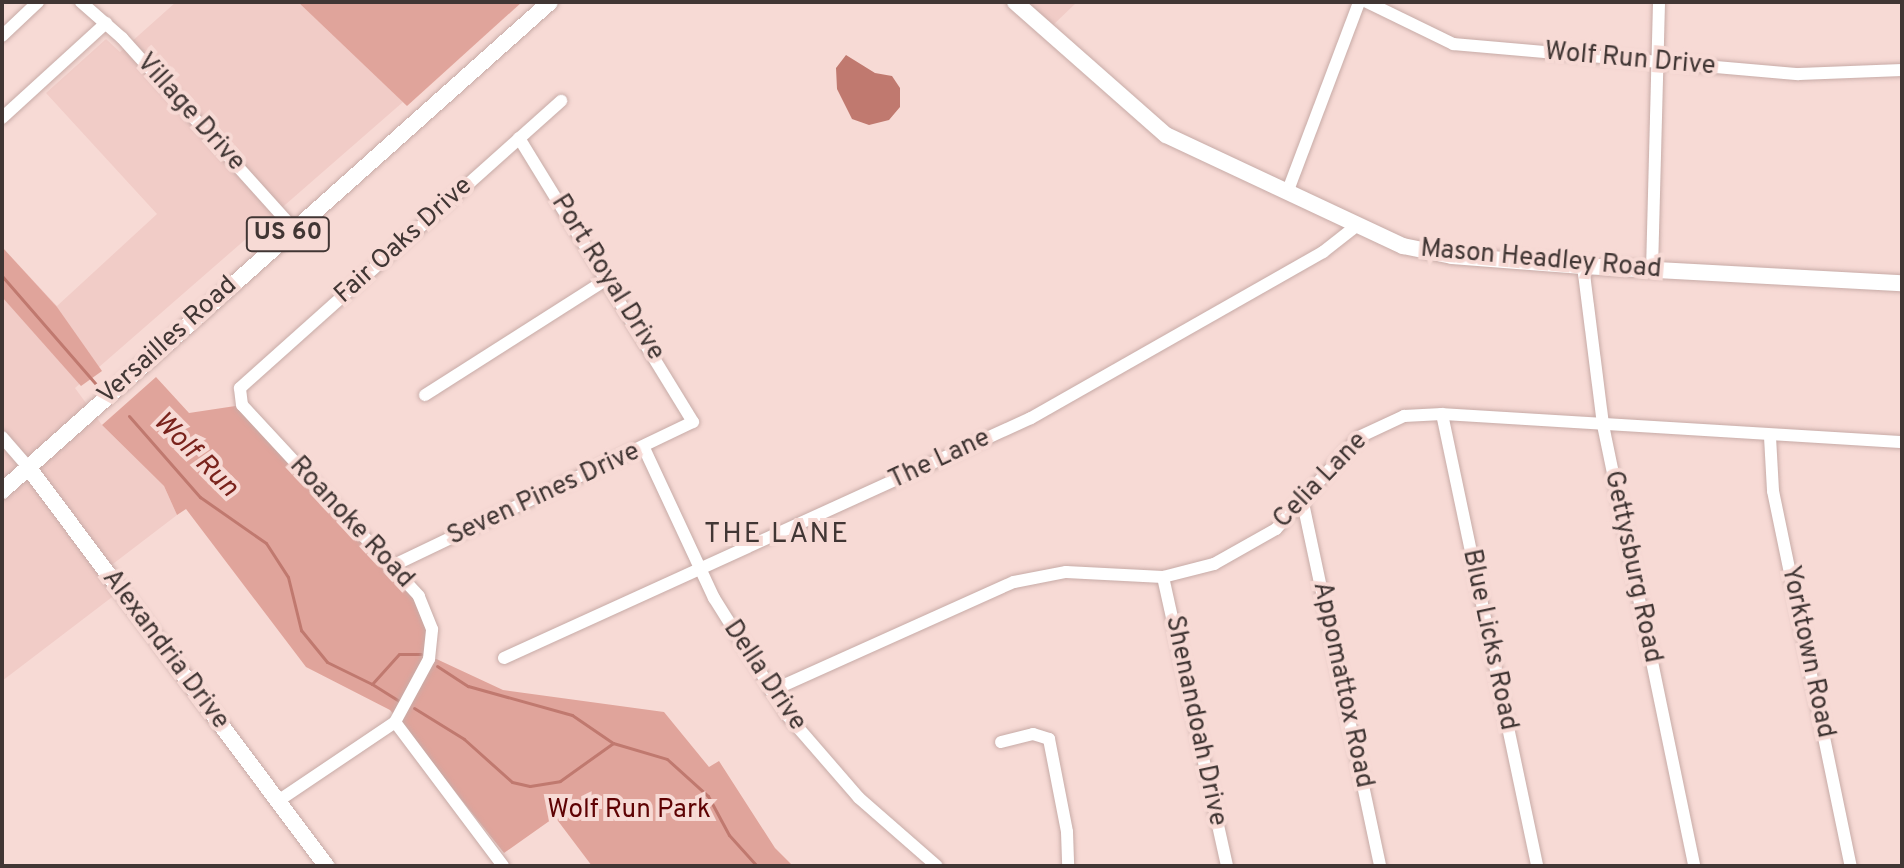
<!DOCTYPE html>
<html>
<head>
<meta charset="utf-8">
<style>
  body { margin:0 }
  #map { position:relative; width:1904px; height:868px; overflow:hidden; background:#f7dad5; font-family:Overpass,sans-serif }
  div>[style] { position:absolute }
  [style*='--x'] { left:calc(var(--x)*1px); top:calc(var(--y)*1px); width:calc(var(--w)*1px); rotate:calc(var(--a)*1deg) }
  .built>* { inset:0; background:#f1ccc7 }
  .green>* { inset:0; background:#e0a49b }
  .water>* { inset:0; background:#c0796f }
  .stream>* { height:3px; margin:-1.5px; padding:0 1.5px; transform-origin:1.5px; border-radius:1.5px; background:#c0796f }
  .roads { filter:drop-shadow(0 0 2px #c7aba7) drop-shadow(0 0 2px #c7aba7) }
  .minor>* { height:12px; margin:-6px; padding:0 6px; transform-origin:6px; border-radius:6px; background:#fff }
  .major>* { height:16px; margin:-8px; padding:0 8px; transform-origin:8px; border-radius:8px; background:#fff }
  span { translate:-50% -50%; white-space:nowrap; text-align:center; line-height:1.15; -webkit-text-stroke:8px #f7dad5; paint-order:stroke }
  .shield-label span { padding:2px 6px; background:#f7dad5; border:2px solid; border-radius:6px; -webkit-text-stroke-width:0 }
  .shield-label { font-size:24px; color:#413634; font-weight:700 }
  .street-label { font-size:26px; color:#413634 }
  .park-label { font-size:26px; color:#5e0203 }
  .water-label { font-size:28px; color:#7a231c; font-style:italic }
  .neighbourhood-label { font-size:28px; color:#413634; letter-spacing:2px }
  .frame { position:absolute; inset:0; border:4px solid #413634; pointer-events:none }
</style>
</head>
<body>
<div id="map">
  <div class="built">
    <i style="clip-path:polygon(176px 2px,298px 2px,403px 102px,75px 388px,102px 425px,164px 486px,177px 515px,105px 570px,120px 591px,2px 681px,2px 247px,57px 306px,157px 214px,46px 93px,106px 39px,120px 52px)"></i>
    <i style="clip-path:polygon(1022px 2px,1077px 2px,1050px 28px)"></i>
  </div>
  <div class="green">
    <i style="clip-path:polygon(298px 2px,522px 2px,407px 106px)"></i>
    <i style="clip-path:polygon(2px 247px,57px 307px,102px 371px,81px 386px,2px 297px)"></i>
    <i style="clip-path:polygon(156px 377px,189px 413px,242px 405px,424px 606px,430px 656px,503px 690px,664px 712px,709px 767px,719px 761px,775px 848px,793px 866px,592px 866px,555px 817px,504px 853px,390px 710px,306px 667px,186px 509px,177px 515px,164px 486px,102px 425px)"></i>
  </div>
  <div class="water">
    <i style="clip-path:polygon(846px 55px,875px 73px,892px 76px,900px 88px,900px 107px,889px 120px,869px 125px,852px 119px,837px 89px,836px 68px)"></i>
  </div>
  <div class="stream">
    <i style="--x:2;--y:276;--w:142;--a:49"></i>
    <i style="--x:129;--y:416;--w:108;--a:48.8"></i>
    <i style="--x:200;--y:497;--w:80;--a:34.9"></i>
    <i style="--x:266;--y:543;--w:40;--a:57.1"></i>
    <i style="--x:288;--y:577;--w:55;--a:76.2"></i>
    <i style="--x:301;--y:630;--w:41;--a:50.9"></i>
    <i style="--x:327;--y:662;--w:50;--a:26.1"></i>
    <i style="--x:372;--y:684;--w:40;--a:-48"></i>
    <i style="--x:399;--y:654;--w:22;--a:0"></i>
    <i style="--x:437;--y:666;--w:37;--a:33"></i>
    <i style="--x:468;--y:686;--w:108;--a:15.6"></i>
    <i style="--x:572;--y:715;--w:50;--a:34.3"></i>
    <i style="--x:613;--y:743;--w:56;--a:16.5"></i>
    <i style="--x:667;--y:759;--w:55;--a:42.1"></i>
    <i style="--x:708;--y:796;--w:44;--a:61.7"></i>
    <i style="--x:729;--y:835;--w:42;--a:47.9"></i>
    <i style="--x:372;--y:684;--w:31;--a:32"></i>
    <i style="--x:414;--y:708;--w:59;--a:31.8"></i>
    <i style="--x:464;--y:739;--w:64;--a:41.9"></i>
    <i style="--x:512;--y:782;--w:18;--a:13"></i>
    <i style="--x:530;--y:786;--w:30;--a:-9"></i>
    <i style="--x:560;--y:781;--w:65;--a:-35.6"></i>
  </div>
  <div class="roads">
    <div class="minor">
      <i style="--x:81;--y:2;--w:55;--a:41.3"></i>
      <i style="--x:122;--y:38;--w:257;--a:48"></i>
      <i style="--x:1367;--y:2;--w:96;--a:26"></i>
      <i style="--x:1453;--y:44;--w:347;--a:5"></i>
      <i style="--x:1799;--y:74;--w:103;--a:-2.2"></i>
      <i style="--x:2;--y:36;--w:50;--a:-43.4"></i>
      <i style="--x:2;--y:118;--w:141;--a:-42.4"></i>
      <i style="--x:1287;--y:193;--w:204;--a:-69.3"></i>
      <i style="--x:1583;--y:266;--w:160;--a:82.8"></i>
      <i style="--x:1603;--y:425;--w:450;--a:78.3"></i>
      <i style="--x:1652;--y:270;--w:268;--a:-88.5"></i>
      <i style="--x:425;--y:395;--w:216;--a:-32.5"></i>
      <i style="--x:1442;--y:414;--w:462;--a:78.1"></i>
      <i style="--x:2;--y:437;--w:40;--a:49"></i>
      <i style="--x:1770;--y:437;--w:54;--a:86.8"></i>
      <i style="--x:1773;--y:491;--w:383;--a:78.3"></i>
      <i style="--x:644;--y:448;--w:166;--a:65"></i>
      <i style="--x:714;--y:598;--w:139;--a:57.9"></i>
      <i style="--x:788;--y:716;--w:108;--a:49.1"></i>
      <i style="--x:859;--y:798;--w:103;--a:41.1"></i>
      <i style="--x:1303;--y:503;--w:371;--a:78"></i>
      <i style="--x:390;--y:567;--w:336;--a:-25.6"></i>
      <i style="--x:693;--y:422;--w:333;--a:-121.5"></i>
      <i style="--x:1163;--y:577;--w:296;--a:77.5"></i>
      <i style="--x:504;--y:658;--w:579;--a:-24.48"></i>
      <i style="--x:1031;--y:418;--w:336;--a:-29.6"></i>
      <i style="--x:1323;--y:252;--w:41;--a:-38"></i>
      <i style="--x:771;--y:691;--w:266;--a:-24.2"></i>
      <i style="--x:1014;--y:582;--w:53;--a:-10.9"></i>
      <i style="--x:1066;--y:572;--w:97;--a:3"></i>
      <i style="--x:1163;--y:577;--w:53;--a:-14.3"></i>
      <i style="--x:1214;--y:564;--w:71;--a:-29.4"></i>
      <i style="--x:1276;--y:529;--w:124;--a:-47.9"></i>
      <i style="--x:1359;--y:437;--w:50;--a:-25"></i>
      <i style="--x:1404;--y:416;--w:38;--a:-3"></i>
      <i style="--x:1442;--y:414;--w:461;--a:3.5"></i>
      <i style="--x:395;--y:722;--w:180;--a:53.1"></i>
      <i style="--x:1001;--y:742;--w:33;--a:-14"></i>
      <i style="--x:1033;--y:734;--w:17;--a:17"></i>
      <i style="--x:1049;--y:739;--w:95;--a:79"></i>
      <i style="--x:1067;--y:832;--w:34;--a:88"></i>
      <i style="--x:278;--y:801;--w:141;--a:-34"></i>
      <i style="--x:395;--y:722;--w:72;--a:-61.6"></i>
      <i style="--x:429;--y:659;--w:30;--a:-84"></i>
      <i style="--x:432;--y:629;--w:35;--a:-112"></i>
      <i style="--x:419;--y:596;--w:260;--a:-132.8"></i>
      <i style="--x:242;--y:405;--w:17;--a:-97"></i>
      <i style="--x:240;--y:388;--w:431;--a:-41.8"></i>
    </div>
    <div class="major">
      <i style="--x:1015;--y:2;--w:201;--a:41.4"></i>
      <i style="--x:1166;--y:135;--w:262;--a:25.1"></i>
      <i style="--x:1403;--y:246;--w:50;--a:11.5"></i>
      <i style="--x:1452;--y:256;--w:131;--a:4.4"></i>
      <i style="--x:1583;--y:266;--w:319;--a:3.1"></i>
      <i style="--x:28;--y:467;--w:498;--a:53.2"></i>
      <i style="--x:2;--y:491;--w:734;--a:-41.74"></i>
    </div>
  </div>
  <div class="shield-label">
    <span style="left:288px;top:234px">US 60</span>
  </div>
  <div class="street-label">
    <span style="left:1630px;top:60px;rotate:5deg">Wolf Run Drive</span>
    <span style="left:190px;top:113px;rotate:48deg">Village Drive</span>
    <span style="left:404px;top:241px;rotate:-42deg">Fair Oaks Drive</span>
    <span style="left:1541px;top:260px;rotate:5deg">Mason Headley Road</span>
    <span style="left:607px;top:278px;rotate:58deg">Port Royal Drive</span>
    <span style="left:168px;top:341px;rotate:-42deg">Versailles Road</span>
    <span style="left:940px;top:460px;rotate:-25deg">The Lane</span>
    <span style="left:1321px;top:481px;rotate:-46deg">Celia Lane</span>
    <span style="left:544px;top:495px;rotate:-25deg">Seven Pines Drive</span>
    <span style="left:351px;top:523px;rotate:47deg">Roanoke Road</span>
    <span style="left:1632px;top:567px;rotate:78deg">Gettysburg Road</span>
    <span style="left:1489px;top:640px;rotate:78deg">Blue Licks Road</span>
    <span style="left:165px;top:650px;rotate:53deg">Alexandria Drive</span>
    <span style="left:1807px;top:652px;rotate:78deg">Yorktown Road</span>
    <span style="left:764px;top:676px;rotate:56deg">Della Drive</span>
    <span style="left:1342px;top:685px;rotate:78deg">Appomattox Road</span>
    <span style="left:1195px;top:721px;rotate:78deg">Shenandoah Drive</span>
  </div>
  <div class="park-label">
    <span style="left:629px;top:811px">Wolf Run Park</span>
  </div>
  <div class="water-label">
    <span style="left:195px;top:455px;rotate:45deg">Wolf Run</span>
  </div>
  <div class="neighbourhood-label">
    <span style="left:777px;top:535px">THE LANE</span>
  </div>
  <div class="frame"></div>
</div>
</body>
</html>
